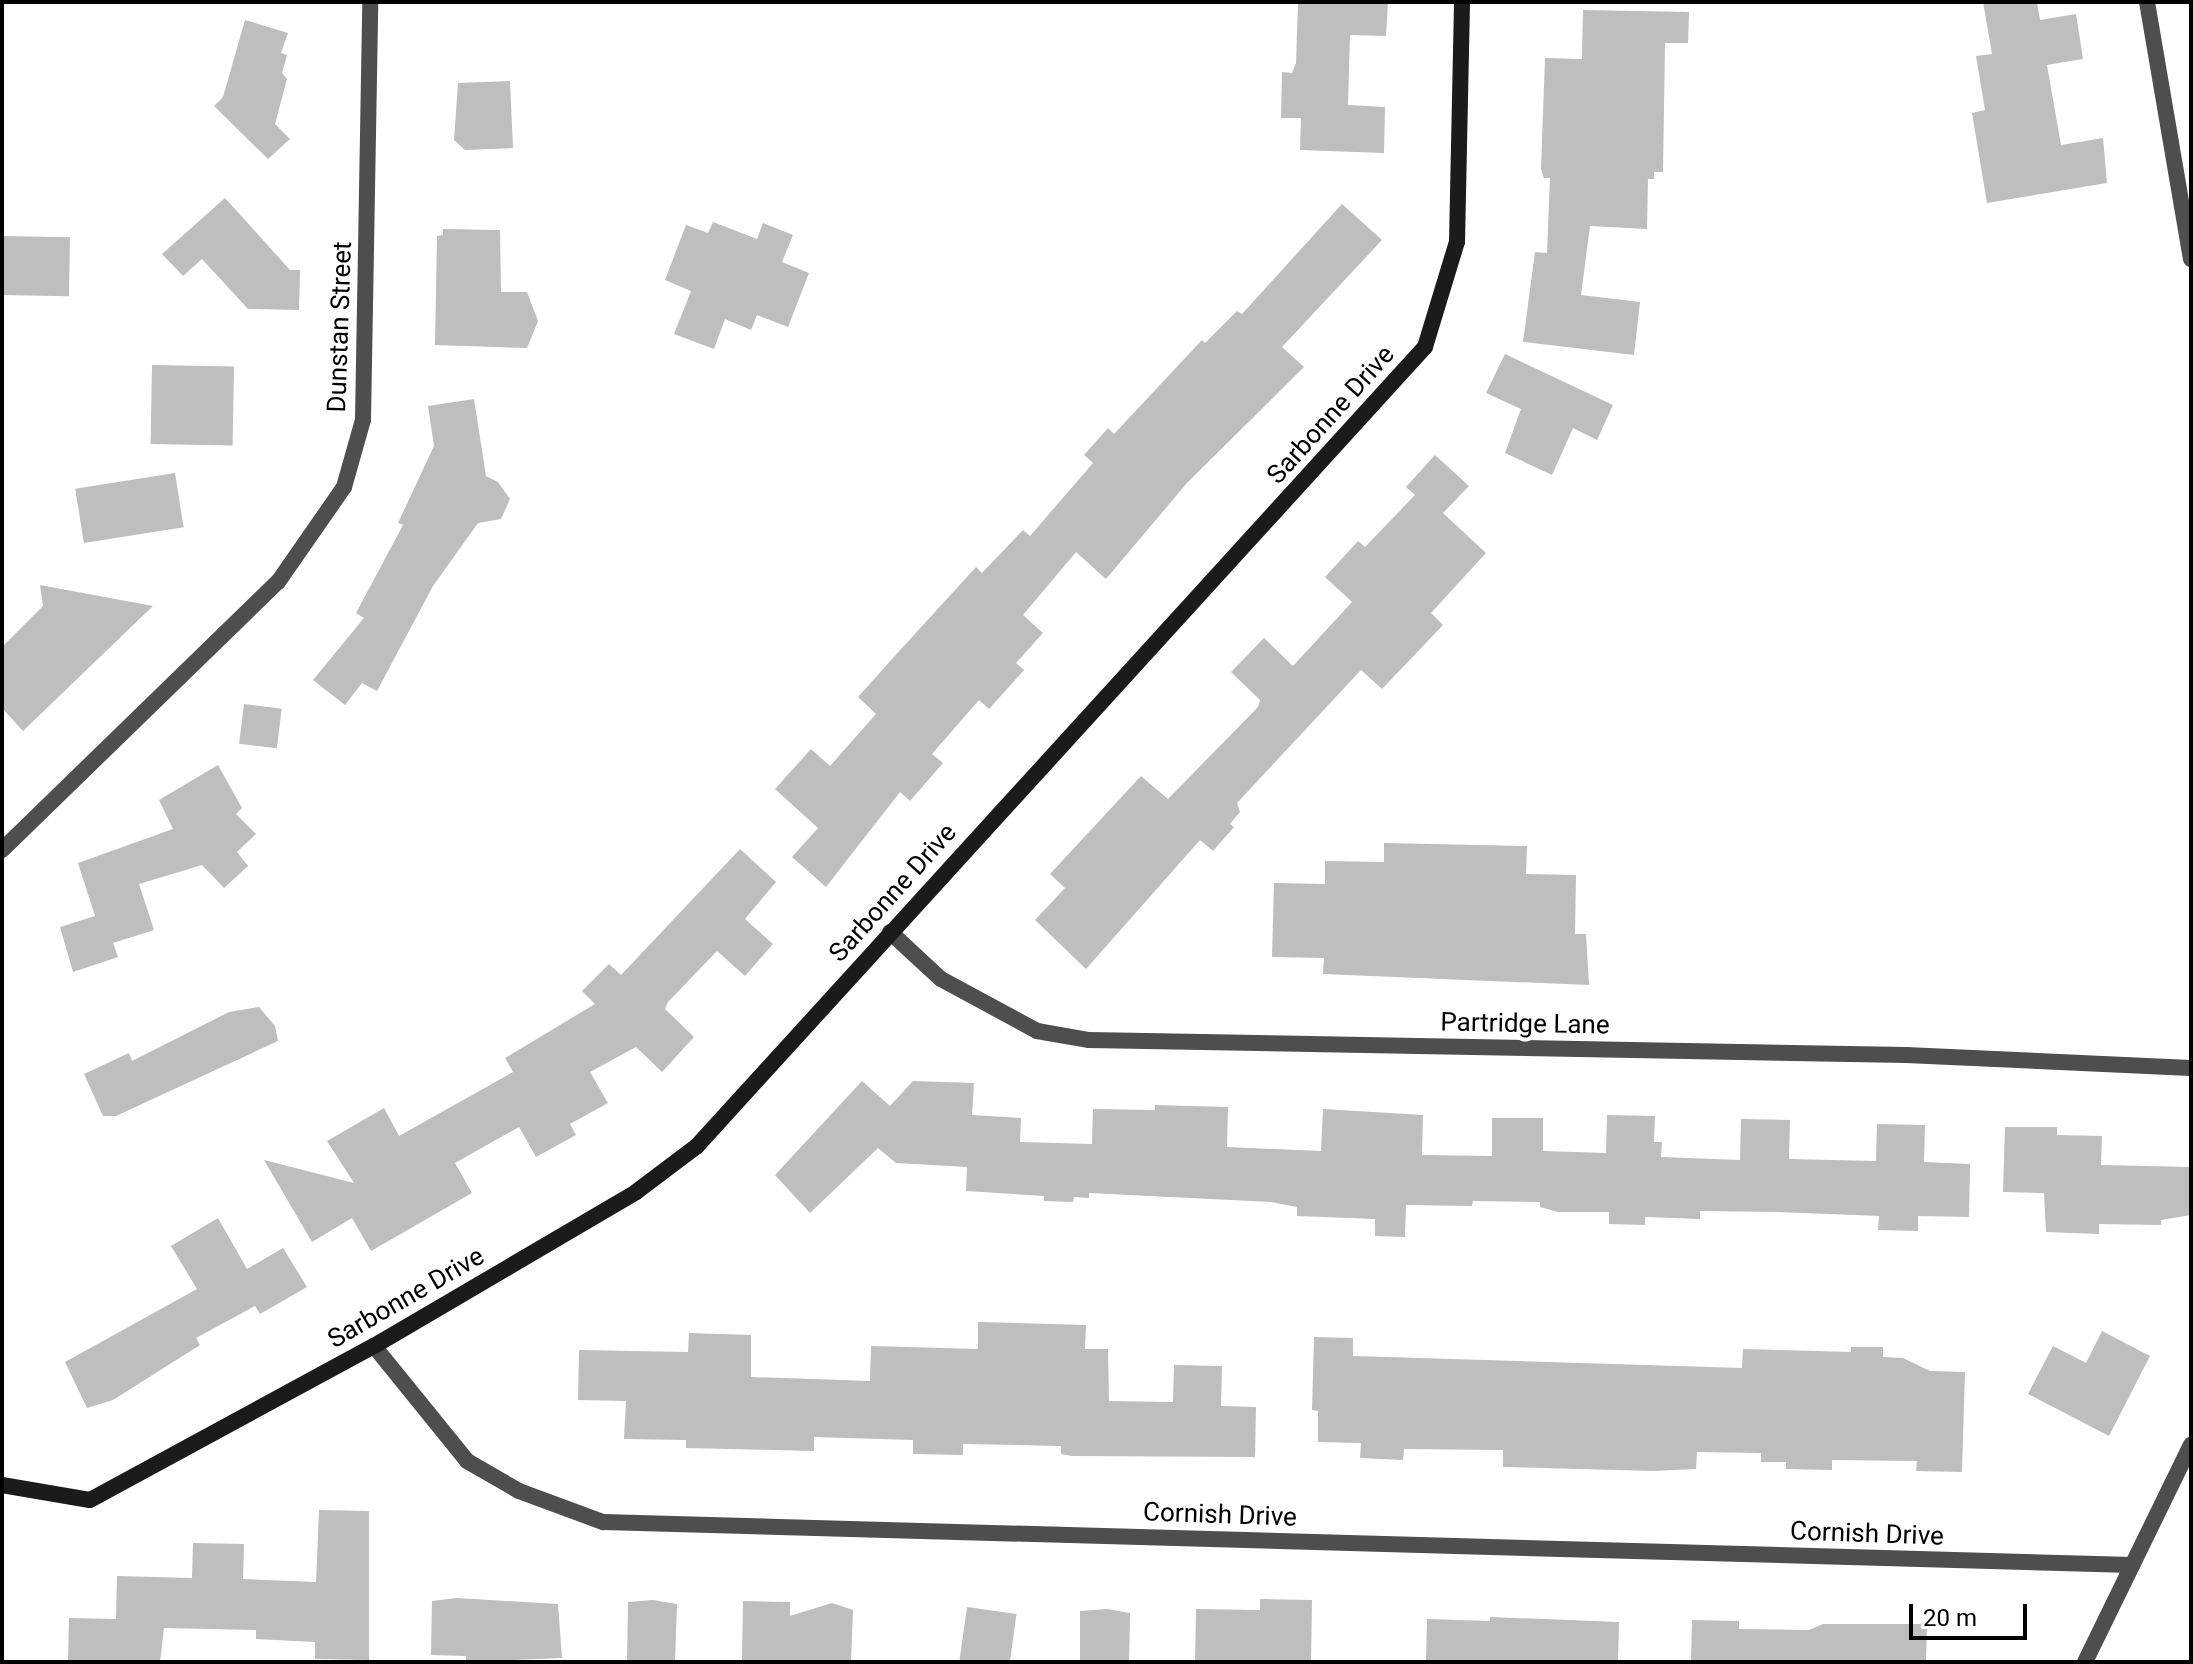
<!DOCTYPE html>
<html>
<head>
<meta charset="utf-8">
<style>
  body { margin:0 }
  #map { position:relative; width:2193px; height:1664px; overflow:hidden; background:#fff; font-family:Roboto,sans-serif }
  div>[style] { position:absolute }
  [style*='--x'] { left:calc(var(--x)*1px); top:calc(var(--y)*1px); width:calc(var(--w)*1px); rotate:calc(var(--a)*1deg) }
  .building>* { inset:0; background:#bebebe; transform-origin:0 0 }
  .street>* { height:16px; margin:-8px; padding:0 8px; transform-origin:8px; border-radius:8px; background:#4e4e4e }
  .secondary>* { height:16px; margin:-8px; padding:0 8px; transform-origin:8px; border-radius:8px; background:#1b1b1b }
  span { translate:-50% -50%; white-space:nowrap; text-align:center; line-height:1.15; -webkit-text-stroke:8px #fff; paint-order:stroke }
  .street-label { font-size:26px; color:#000 }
  .frame { position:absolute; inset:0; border:4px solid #000; pointer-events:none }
  .scale { position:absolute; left:1909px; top:1604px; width:118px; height:36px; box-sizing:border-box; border:4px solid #000; border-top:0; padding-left:10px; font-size:24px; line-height:28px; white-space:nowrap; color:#000; -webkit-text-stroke:6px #fff; paint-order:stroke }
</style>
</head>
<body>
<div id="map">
  <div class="building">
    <i style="clip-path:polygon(1298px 2px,1388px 2px,1386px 36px,1350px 35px,1348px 105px,1385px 107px,1384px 153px,1300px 150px,1301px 118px,1281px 118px,1282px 72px,1292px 73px,1296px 63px)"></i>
    <i style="clip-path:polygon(1983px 2px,2037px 2px,2040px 20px,2076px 14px,2083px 59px,2047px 65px,2061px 145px,2103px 138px,2107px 183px,1987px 203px,1972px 113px,1985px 110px,1976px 56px,1992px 54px)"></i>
    <i style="clip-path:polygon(1583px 10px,1689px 12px,1688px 43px,1665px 43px,1663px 172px,1654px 172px,1654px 179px,1648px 179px,1647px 229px,1590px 226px,1581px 295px,1640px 302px,1634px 355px,1523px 342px,1535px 252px,1547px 253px,1550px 178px,1544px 178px,1541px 169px,1545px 58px,1582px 59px)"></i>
    <i style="clip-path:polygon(245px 20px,288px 33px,281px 53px,287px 55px,282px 73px,287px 79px,275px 124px,290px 139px,268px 159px,214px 106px,223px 97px)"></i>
    <i style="clip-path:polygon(510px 81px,513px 148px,465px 150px,454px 140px,458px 83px)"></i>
    <i style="clip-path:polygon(225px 198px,290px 270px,300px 270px,299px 310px,248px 309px,202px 259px,183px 276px,162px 254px)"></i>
    <i style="clip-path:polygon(1342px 204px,1382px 240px,1282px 347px,1304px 367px,1187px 483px,1106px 579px,1076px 552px,1023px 615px,1043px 633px,1016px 663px,1024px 670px,989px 709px,979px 700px,932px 754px,943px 763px,910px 801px,900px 792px,826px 887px,792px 857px,818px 828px,775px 789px,811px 749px,830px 766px,876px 714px,858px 697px,892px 659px,976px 567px,982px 573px,1023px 530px,1030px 536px,1093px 463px,1084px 455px,1108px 428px,1114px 434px,1202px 340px,1205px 343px,1237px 311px,1242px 314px)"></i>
    <i style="clip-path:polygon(713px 222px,757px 239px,763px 223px,793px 235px,782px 262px,809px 273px,788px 327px,757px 315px,751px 330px,725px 319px,714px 349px,674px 334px,691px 291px,665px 280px,686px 225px,708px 233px)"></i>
    <i style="clip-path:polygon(443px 229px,500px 230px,501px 292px,527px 292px,538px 321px,527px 348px,435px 345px,437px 236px,443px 235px)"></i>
    <i style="left:2px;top:236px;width:68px;height:59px;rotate:1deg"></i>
    <i style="clip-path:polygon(1505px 354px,1613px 405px,1597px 440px,1573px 428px,1552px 475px,1505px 453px,1521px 409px,1486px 393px)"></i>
    <i style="left:152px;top:365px;width:82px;height:79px;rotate:1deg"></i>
    <i style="clip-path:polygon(474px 399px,486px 476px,498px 482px,510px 499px,501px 519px,478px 523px,433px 586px,377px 691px,362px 683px,345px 705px,313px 680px,364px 618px,356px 613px,403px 525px,398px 523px,434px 446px,428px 406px)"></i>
    <i style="clip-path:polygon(1435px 455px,1469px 486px,1443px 513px,1486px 553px,1431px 613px,1443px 625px,1382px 689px,1361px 670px,1237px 803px,1240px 812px,1230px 824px,1234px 827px,1213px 851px,1200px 840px,1086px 969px,1035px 920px,1065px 888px,1050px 874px,1141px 776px,1168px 799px,1258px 707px,1260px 700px,1231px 672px,1264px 638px,1293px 666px,1352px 602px,1325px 577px,1358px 541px,1365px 547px,1415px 495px,1406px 487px)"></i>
    <i style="left:175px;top:473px;width:55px;height:101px;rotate:81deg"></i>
    <i style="clip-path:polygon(40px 585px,153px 606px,23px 731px,2px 708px,2px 647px,43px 606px)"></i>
    <i style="left:244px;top:704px;width:38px;height:40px;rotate:7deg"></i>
    <i style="clip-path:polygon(218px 765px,242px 808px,236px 814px,256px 834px,237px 852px,248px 866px,224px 888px,202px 865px,139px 884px,154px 930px,113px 943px,118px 957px,73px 972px,60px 927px,95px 916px,78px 863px,173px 829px,159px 800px)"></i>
    <i style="clip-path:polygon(1384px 843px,1527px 846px,1526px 874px,1576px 875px,1575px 934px,1586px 934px,1589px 985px,1323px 974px,1324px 958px,1272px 957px,1274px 883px,1325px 884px,1325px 861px,1384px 862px)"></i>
    <i style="clip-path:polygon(740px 849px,776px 882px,745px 919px,773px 944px,745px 976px,717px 951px,668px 1002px,665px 1009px,694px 1037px,662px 1072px,636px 1047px,590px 1072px,608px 1103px,570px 1124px,576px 1135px,536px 1157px,519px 1127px,455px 1163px,472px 1193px,371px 1251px,352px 1218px,312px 1242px,264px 1160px,354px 1183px,327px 1141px,384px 1108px,399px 1136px,513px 1072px,505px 1058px,595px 1004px,582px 991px,609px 964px,621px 975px)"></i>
    <i style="clip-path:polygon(259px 1007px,275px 1026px,278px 1041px,116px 1116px,103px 1116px,84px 1074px,129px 1053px,132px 1061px,229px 1012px)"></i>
    <i style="clip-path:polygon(862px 1081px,890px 1106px,913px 1081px,974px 1083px,972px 1115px,1021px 1118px,1020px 1142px,1092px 1144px,1093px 1109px,1155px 1110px,1155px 1105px,1228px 1107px,1227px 1147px,1321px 1151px,1323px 1109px,1423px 1115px,1422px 1155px,1492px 1156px,1492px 1118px,1543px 1118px,1543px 1151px,1606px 1153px,1607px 1115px,1655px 1116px,1654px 1142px,1662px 1142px,1661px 1157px,1740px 1160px,1741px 1119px,1790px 1120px,1789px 1159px,1876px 1161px,1877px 1124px,1925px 1125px,1924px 1162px,1970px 1164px,1969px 1217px,1918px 1216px,1918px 1231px,1878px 1230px,1879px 1216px,1777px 1212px,1700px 1211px,1700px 1219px,1645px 1217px,1645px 1225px,1609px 1224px,1609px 1212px,1558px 1212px,1540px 1207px,1540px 1202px,1473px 1201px,1472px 1206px,1406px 1205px,1405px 1237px,1375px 1236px,1375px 1219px,1297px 1216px,1297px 1207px,1271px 1202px,1089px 1193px,1089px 1198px,1074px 1197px,1073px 1202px,1044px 1201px,1044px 1196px,966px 1191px,967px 1167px,896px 1163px,878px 1148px,810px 1213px,775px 1175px)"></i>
    <i style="clip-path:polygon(2005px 1127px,2057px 1127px,2057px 1135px,2102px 1136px,2101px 1165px,2191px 1167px,2191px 1215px,2161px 1220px,2161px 1225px,2099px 1224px,2099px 1234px,2046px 1232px,2044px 1193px,2003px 1192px)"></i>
    <i style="clip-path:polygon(218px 1218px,247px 1269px,283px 1248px,307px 1287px,260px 1314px,255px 1306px,196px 1338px,200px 1345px,113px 1400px,87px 1408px,65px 1362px,197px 1289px,171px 1246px)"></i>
    <i style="clip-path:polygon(978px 1322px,1086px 1325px,1085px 1349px,1108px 1349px,1109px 1401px,1173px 1402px,1174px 1365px,1222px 1366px,1221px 1406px,1256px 1407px,1255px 1457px,1072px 1456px,1061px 1454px,1061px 1446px,963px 1444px,963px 1455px,913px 1454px,913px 1440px,814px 1437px,814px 1451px,686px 1448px,686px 1440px,624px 1439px,626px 1401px,578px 1400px,579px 1350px,688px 1352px,689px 1333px,751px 1335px,751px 1377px,870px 1381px,871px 1346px,978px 1349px)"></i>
    <i style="clip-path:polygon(2102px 1331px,2150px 1356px,2109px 1436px,2028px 1394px,2053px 1346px,2086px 1363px)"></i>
    <i style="clip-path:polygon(1314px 1337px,1353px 1338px,1353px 1356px,1742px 1368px,1743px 1349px,1851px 1352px,1851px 1347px,1883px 1347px,1883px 1357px,1903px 1358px,1930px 1371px,1965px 1372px,1962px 1472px,1916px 1471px,1917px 1461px,1832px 1460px,1832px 1470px,1786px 1469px,1786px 1462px,1761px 1462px,1761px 1453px,1697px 1452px,1696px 1469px,1653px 1471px,1503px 1467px,1503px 1450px,1404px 1449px,1403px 1460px,1360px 1458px,1361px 1443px,1318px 1442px,1318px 1411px,1312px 1410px)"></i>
    <i style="clip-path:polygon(319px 1510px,369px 1511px,369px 1660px,315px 1659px,315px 1642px,256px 1639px,256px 1630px,164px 1628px,160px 1662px,68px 1662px,69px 1618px,116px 1619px,117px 1576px,192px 1578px,193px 1543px,244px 1544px,243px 1579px,316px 1582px)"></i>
    <i style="clip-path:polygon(457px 1598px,558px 1604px,562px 1658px,466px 1662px,466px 1656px,431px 1655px,432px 1601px)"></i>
    <i style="clip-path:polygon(1260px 1599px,1312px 1600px,1311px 1662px,1195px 1662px,1196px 1609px,1260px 1610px)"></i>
    <i style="clip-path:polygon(653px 1600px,677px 1604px,675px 1662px,627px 1662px,628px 1602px)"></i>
    <i style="clip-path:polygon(743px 1601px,790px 1602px,790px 1616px,832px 1603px,853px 1610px,851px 1662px,742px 1662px)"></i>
    <i style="left:967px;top:1607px;width:50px;height:55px;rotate:8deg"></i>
    <i style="clip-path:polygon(1107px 1609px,1130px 1613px,1129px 1662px,1080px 1662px,1080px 1611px)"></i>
    <i style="clip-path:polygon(1490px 1617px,1619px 1622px,1618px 1662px,1426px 1662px,1427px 1619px,1490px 1621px)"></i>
    <i style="clip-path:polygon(1692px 1620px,1739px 1621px,1739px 1629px,1809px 1630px,1823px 1624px,1927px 1624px,1926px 1662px,1691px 1662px)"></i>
  </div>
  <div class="street">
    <i style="--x:2147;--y:2;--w:261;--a:80.3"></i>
    <i style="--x:2;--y:850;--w:385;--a:-44.2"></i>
    <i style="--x:278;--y:582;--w:116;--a:-55.2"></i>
    <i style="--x:344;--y:487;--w:70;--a:-74.2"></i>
    <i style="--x:363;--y:420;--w:418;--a:-89"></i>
    <i style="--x:890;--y:932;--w:69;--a:42.7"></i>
    <i style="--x:941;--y:979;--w:109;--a:28.4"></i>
    <i style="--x:1037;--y:1031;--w:53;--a:9.8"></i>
    <i style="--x:1089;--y:1040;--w:817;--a:1.05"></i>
    <i style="--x:1906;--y:1055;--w:285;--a:2.6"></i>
    <i style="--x:374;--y:1346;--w:148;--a:51"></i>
    <i style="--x:467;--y:1461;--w:60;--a:30"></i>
    <i style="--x:519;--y:1491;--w:90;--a:20.3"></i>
    <i style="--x:603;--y:1522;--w:1530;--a:1.61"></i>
    <i style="--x:2085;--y:1662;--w:242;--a:-64"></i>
  </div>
  <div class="secondary">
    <i style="--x:2;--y:1485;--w:89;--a:9.7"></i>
    <i style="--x:90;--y:1500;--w:323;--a:-28.5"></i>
    <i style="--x:374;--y:1346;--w:304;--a:-30.4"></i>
    <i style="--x:636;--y:1192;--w:76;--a:-37"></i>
    <i style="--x:697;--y:1146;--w:1081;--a:-47.66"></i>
    <i style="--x:1425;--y:347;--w:110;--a:-73.1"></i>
    <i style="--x:1457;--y:242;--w:240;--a:-88.8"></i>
  </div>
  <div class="street-label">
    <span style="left:340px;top:327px;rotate:-88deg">Dunstan Street</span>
    <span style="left:1331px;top:415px;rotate:-48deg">Sarbonne Drive</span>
    <span style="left:893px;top:893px;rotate:-48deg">Sarbonne Drive</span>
    <span style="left:1525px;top:1024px;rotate:1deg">Partridge Lane</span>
    <span style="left:406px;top:1298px;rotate:-30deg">Sarbonne Drive</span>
    <span style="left:1220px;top:1515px;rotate:2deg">Cornish Drive</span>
    <span style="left:1867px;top:1534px;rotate:2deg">Cornish Drive</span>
  </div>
  <div class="frame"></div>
  <div class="scale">20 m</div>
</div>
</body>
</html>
